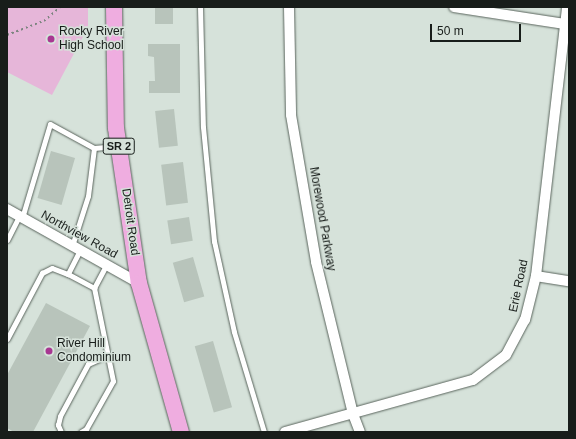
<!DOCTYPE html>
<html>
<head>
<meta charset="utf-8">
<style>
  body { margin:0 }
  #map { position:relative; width:576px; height:439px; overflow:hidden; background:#d6e2da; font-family:Arial,sans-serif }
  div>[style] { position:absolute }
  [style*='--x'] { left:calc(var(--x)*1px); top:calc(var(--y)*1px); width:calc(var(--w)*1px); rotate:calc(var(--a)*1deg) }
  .green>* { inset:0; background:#e6b6d9 }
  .building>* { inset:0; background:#b8c4bb; transform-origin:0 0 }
  .path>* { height:2px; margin-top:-1px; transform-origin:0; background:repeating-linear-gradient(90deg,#7c847f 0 2px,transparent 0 5px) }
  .roads { filter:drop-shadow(0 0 1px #5a655d) drop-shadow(0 0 1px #5a655d) }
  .service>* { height:5px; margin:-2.5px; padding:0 2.5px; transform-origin:2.5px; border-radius:2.5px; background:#fff }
  .minor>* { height:10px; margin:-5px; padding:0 5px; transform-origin:5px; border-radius:5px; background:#fff }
  .primary>* { height:16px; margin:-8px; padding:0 8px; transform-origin:8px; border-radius:8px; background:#efade0 }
  .dots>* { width:11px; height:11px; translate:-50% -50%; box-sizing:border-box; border:2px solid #d6e2da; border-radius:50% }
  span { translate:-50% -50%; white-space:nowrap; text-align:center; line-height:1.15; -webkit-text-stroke:3px #d6e2da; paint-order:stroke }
  .shield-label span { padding:1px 3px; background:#d6e2da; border:1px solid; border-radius:3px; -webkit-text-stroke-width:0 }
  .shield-label { font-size:11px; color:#181d1a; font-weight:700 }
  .poi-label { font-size:12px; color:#181d1a }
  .left { translate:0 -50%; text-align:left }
  .street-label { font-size:12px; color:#181d1a }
  .frame { position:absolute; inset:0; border:8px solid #181d1a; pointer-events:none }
  .scale { position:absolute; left:430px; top:24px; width:91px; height:18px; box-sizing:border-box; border:2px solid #181d1a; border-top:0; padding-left:5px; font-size:12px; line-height:14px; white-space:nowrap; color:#181d1a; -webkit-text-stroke:3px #d6e2da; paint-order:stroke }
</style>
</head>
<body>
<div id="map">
  <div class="green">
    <i style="clip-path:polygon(7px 7px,88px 7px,88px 27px,52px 95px,7px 72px)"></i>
  </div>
  <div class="building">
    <i style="left:155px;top:7px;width:18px;height:17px"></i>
    <i style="clip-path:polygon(148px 44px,180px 44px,180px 93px,149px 93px,149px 81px,155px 81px,154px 57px,148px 56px)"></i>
    <i style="left:174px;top:109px;width:37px;height:19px;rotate:84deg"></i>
    <i style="left:51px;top:151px;width:25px;height:49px;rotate:16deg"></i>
    <i style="left:183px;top:162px;width:41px;height:22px;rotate:83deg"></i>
    <i style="left:189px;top:217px;width:24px;height:22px;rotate:81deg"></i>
    <i style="left:193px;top:257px;width:41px;height:21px;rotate:74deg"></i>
    <i style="clip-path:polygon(46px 303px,90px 326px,33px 432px,14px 432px,7px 428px,7px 375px)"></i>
    <i style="left:213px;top:341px;width:69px;height:19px;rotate:74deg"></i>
  </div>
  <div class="path">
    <i style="--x:7;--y:35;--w:40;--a:-21"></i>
    <i style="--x:44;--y:21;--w:21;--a:-41"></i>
  </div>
  <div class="roads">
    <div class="service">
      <i style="--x:200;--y:7;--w:120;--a:88.6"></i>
      <i style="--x:203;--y:127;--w:115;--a:84.5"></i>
      <i style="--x:214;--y:241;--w:93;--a:77.6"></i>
      <i style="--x:234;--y:332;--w:104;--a:73.3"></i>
      <i style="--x:22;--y:218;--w:98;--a:-73.4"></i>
      <i style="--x:50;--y:124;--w:50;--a:28.6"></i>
      <i style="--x:7;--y:240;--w:27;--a:-63"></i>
      <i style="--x:72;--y:246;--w:52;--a:-72.3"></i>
      <i style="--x:88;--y:196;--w:48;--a:-82.9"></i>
      <i style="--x:94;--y:148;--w:22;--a:-5"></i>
      <i style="--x:80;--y:250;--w:27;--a:117"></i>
      <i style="--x:68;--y:274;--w:30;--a:28"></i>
      <i style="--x:7;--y:339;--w:75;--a:-62.1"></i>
      <i style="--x:42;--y:273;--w:11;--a:-27"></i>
      <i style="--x:52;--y:268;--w:17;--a:21"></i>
      <i style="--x:61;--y:432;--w:8;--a:-113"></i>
      <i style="--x:58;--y:425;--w:9;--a:-77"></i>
      <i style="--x:60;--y:416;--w:59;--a:-61.7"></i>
      <i style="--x:88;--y:364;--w:22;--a:-24"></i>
      <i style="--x:81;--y:432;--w:6;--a:-31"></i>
      <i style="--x:86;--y:429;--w:55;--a:-60.6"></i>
      <i style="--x:113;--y:381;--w:95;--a:-101.5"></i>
      <i style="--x:94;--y:288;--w:26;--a:-62"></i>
    </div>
    <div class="minor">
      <i style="--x:289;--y:7;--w:108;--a:88.9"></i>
      <i style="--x:291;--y:115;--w:149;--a:80.3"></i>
      <i style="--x:316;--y:262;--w:156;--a:76.3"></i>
      <i style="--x:353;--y:414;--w:19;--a:69"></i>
      <i style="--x:454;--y:7;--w:112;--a:8.7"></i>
      <i style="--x:7;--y:209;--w:151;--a:29.3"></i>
      <i style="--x:536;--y:276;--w:33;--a:9"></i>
      <i style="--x:285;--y:432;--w:195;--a:-15.5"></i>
      <i style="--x:473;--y:380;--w:41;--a:-37.1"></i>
      <i style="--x:506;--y:355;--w:40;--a:-62"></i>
      <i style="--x:525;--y:320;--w:45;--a:-76"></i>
      <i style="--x:536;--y:276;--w:271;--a:-83.4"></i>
    </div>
    <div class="primary">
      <i style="--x:114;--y:7;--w:121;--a:89.1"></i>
      <i style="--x:116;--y:128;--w:157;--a:81.6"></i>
      <i style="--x:139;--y:283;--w:155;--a:74.3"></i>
    </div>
  </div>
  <div class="dots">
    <i style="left:51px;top:39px;background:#a83792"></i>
    <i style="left:49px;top:351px;background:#a83792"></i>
  </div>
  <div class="shield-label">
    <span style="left:119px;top:146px">SR 2</span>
  </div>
  <div class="poi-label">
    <span class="left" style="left:59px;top:39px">Rocky River<br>High School</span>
    <span class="left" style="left:57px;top:351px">River Hill<br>Condominium</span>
  </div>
  <div class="street-label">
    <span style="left:322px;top:219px;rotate:80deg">Morewood Parkway</span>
    <span style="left:130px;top:222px;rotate:82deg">Detroit Road</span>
    <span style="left:79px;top:235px;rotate:29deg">Northview Road</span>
    <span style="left:519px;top:286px;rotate:-78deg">Erie Road</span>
  </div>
  <div class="frame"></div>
  <div class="scale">50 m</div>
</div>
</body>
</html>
